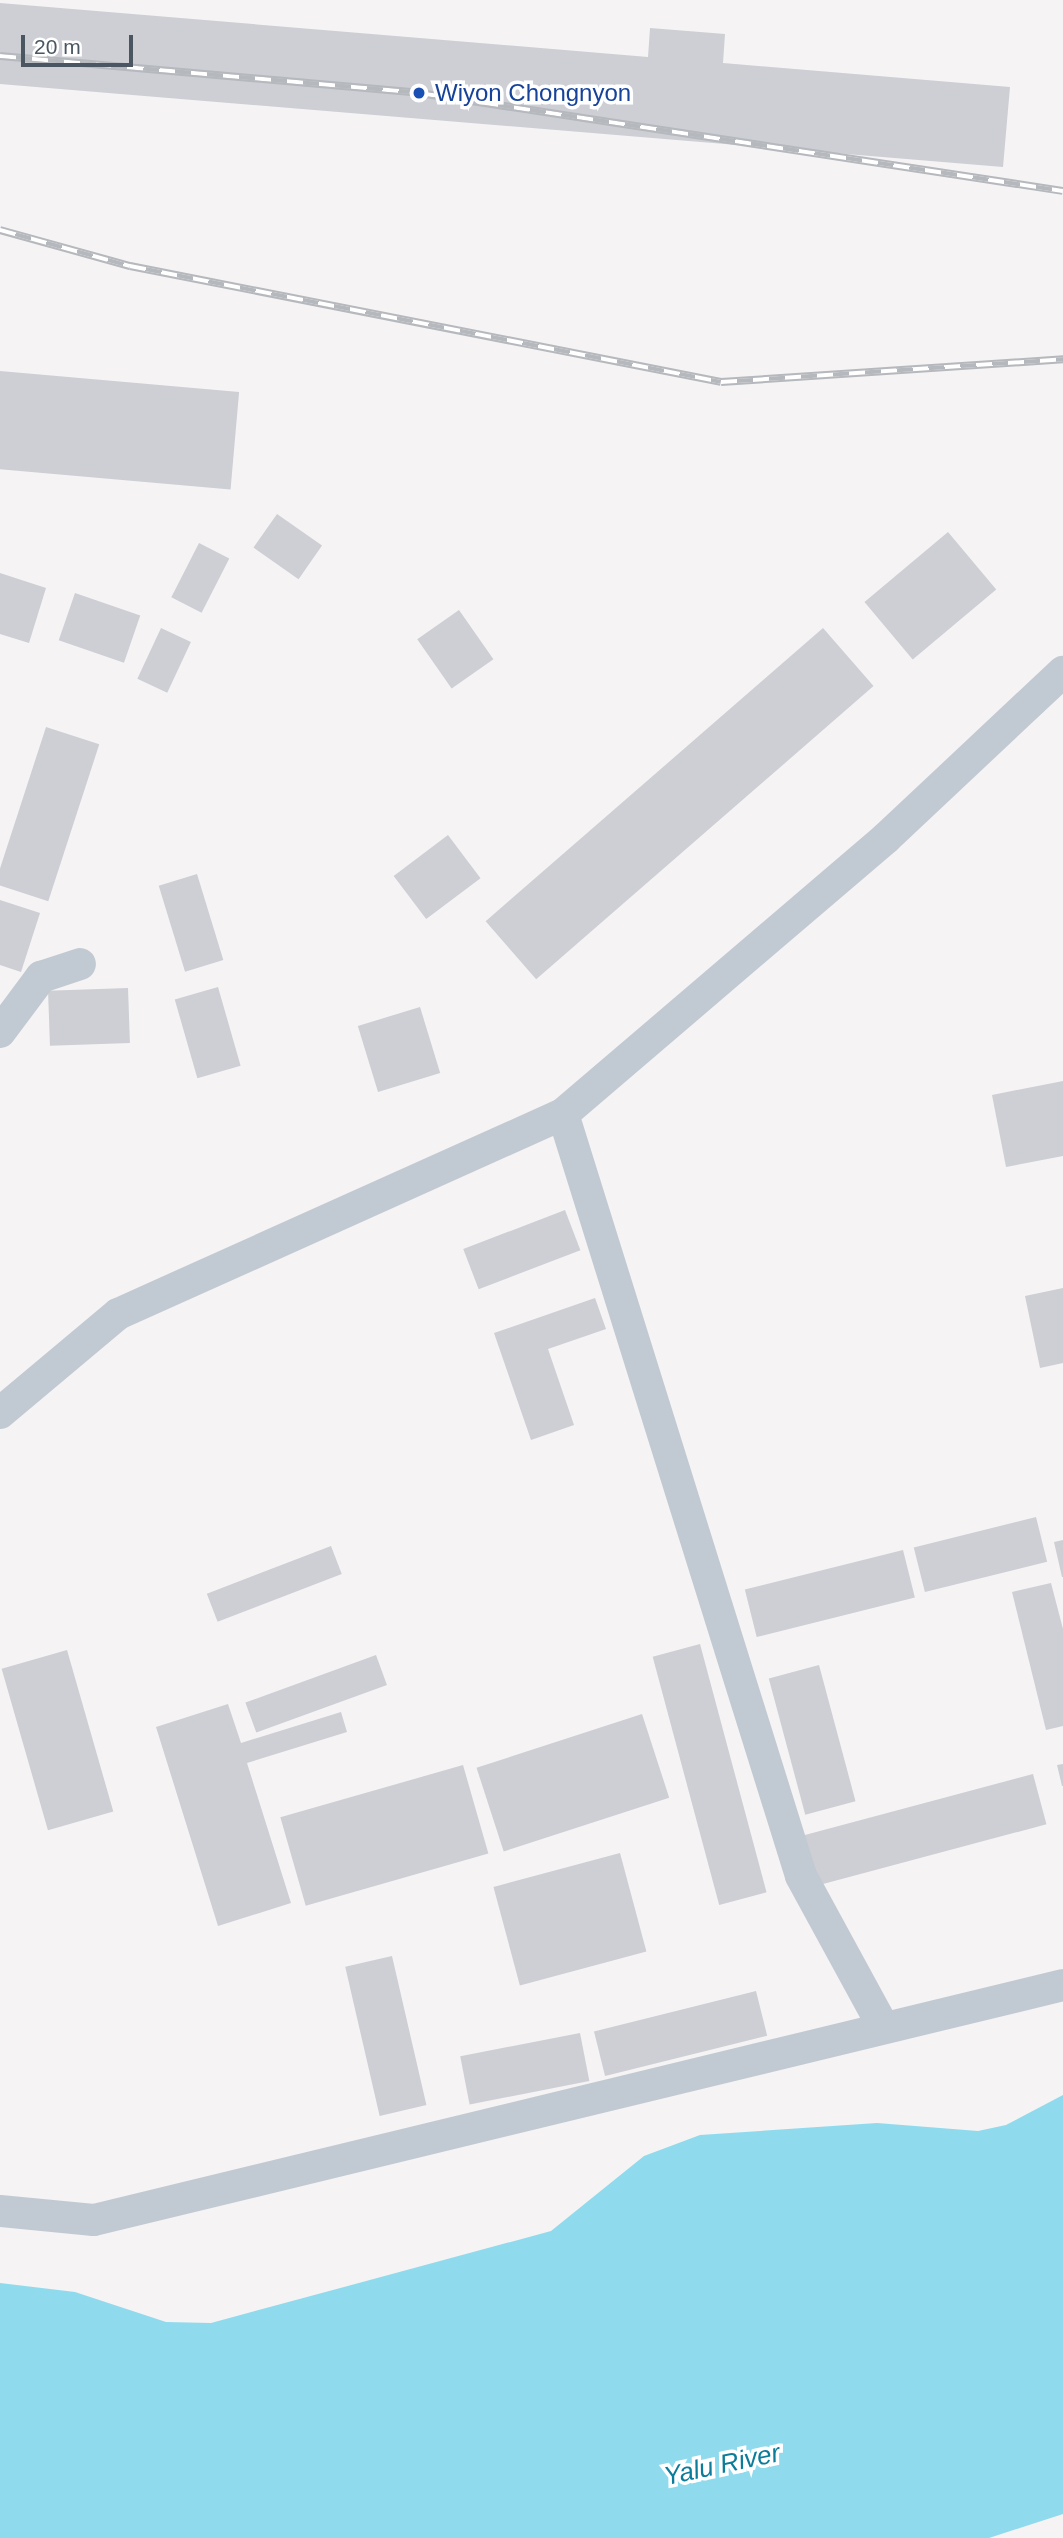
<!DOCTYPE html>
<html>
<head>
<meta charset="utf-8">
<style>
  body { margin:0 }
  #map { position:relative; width:1063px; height:2538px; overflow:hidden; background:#f5f3f3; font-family:Arial,sans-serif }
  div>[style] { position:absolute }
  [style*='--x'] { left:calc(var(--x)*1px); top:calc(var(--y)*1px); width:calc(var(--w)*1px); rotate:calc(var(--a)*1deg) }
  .water>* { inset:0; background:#90daee }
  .building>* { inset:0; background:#cdcfd5; transform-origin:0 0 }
  .minor>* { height:32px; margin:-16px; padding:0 16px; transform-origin:16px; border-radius:16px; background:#c1cad2 }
  .rail>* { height:8px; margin-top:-4px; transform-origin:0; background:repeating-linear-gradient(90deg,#fff 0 16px,#b5b8bd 0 32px); box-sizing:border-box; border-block:2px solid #b5b8bd }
  .dots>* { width:19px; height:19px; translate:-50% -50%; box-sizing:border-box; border:4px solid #fff; border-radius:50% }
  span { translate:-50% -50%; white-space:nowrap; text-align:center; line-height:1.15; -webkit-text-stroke:7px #fff; paint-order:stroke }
  .transit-label { font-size:24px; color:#164399 }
  .left { translate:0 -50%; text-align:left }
  .water-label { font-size:26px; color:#0c7c9b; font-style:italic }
  .scale { position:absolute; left:21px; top:35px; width:112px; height:32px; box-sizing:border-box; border:4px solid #4a5661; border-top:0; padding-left:9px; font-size:21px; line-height:24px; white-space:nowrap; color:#4a5661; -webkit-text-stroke:5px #fff; paint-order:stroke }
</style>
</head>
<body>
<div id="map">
  <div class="water">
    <i style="clip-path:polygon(1063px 2095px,1063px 2514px,989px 2538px,0 2538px,0 2283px,75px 2292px,166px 2322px,211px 2323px,551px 2231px,644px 2156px,700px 2135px,877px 2123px,978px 2131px,1006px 2125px)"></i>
  </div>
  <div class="building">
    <i style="clip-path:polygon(0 3px,648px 57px,650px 28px,725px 34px,723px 63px,1010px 87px,1003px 167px,0 84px)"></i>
    <i style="left:0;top:371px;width:240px;height:98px;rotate:5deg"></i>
    <i style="left:277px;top:514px;width:55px;height:41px;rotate:35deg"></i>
    <i style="left:948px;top:532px;width:75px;height:109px;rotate:50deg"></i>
    <i style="left:199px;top:543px;width:34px;height:61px;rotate:27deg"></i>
    <i style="clip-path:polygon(0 573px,46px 588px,29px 643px,0 634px)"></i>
    <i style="left:75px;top:593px;width:69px;height:50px;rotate:19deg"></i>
    <i style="left:459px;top:610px;width:60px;height:51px;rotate:55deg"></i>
    <i style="left:161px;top:628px;width:33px;height:56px;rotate:25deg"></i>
    <i style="left:823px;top:628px;width:77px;height:447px;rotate:49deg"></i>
    <i style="left:46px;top:727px;width:56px;height:165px;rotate:18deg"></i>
    <i style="left:448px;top:835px;width:54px;height:68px;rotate:53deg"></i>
    <i style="left:197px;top:874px;width:90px;height:40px;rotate:73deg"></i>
    <i style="clip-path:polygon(0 900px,40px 913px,21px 972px,0 965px)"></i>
    <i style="left:218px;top:987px;width:82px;height:45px;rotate:74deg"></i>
    <i style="left:128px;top:988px;width:55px;height:80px;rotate:88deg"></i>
    <i style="left:420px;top:1007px;width:69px;height:65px;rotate:73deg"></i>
    <i style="clip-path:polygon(1063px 1081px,1063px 1156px,1006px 1167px,992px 1095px)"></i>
    <i style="left:565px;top:1210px;width:43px;height:109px;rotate:69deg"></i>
    <i style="clip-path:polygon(1063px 1288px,1063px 1363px,1040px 1368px,1025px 1296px)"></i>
    <i style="clip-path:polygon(595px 1298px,606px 1329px,548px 1349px,574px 1425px,531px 1440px,494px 1333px)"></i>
    <i style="left:1036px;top:1517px;width:46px;height:126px;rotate:76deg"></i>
    <i style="clip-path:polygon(1063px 1540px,1063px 1577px,1062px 1577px,1054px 1542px)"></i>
    <i style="left:331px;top:1546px;width:30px;height:133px;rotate:69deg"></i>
    <i style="left:903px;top:1550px;width:49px;height:163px;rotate:76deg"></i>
    <i style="clip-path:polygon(1051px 1583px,1063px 1629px,1063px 1726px,1046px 1730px,1012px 1592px)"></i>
    <i style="left:700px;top:1644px;width:257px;height:49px;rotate:75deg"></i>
    <i style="left:67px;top:1650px;width:168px;height:68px;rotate:74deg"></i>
    <i style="left:376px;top:1655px;width:32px;height:139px;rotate:70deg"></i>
    <i style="left:819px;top:1665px;width:141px;height:52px;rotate:75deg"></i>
    <i style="clip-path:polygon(228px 1704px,241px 1743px,341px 1712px,347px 1732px,247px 1763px,291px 1903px,218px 1926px,156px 1727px)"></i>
    <i style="left:642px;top:1714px;width:88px;height:174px;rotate:72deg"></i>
    <i style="clip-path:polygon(1063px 1764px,1063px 1786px,1062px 1786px,1057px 1765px)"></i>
    <i style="left:463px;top:1765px;width:92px;height:190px;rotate:74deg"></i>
    <i style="left:1033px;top:1774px;width:52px;height:240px;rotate:75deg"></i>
    <i style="left:620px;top:1853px;width:102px;height:131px;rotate:75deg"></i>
    <i style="left:392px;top:1956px;width:153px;height:48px;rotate:77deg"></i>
    <i style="left:756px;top:1991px;width:46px;height:167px;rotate:76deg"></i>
    <i style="left:580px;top:2033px;width:49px;height:122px;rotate:79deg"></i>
  </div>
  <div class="minor">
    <i style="--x:0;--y:1032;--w:69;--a:-53.3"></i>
    <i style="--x:41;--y:977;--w:41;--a:-18.4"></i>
    <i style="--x:563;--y:1114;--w:798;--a:72.65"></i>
    <i style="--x:801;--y:1876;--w:173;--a:61.4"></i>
    <i style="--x:0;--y:1413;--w:154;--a:-40"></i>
    <i style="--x:118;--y:1314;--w:488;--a:-24.2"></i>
    <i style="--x:563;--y:1114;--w:425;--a:-40.5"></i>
    <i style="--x:886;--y:838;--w:243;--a:-43.2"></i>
    <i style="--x:0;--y:2211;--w:94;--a:5.5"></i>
    <i style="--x:94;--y:2220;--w:997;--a:-13.63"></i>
  </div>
  <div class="rail">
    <i style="--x:0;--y:56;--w:421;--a:5"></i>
    <i style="--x:419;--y:93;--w:651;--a:8.65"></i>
    <i style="--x:0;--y:230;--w:135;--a:15.5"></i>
    <i style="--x:130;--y:266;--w:602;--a:11.1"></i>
    <i style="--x:721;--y:382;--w:343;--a:-3.8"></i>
  </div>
  <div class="dots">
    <i style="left:419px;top:93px;background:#1a4fb4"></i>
  </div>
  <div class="transit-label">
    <span class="left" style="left:435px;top:93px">Wiyon Chongnyon</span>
  </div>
  <div class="water-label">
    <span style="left:722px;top:2465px;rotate:-12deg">Yalu River</span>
  </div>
  <div class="scale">20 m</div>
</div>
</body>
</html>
